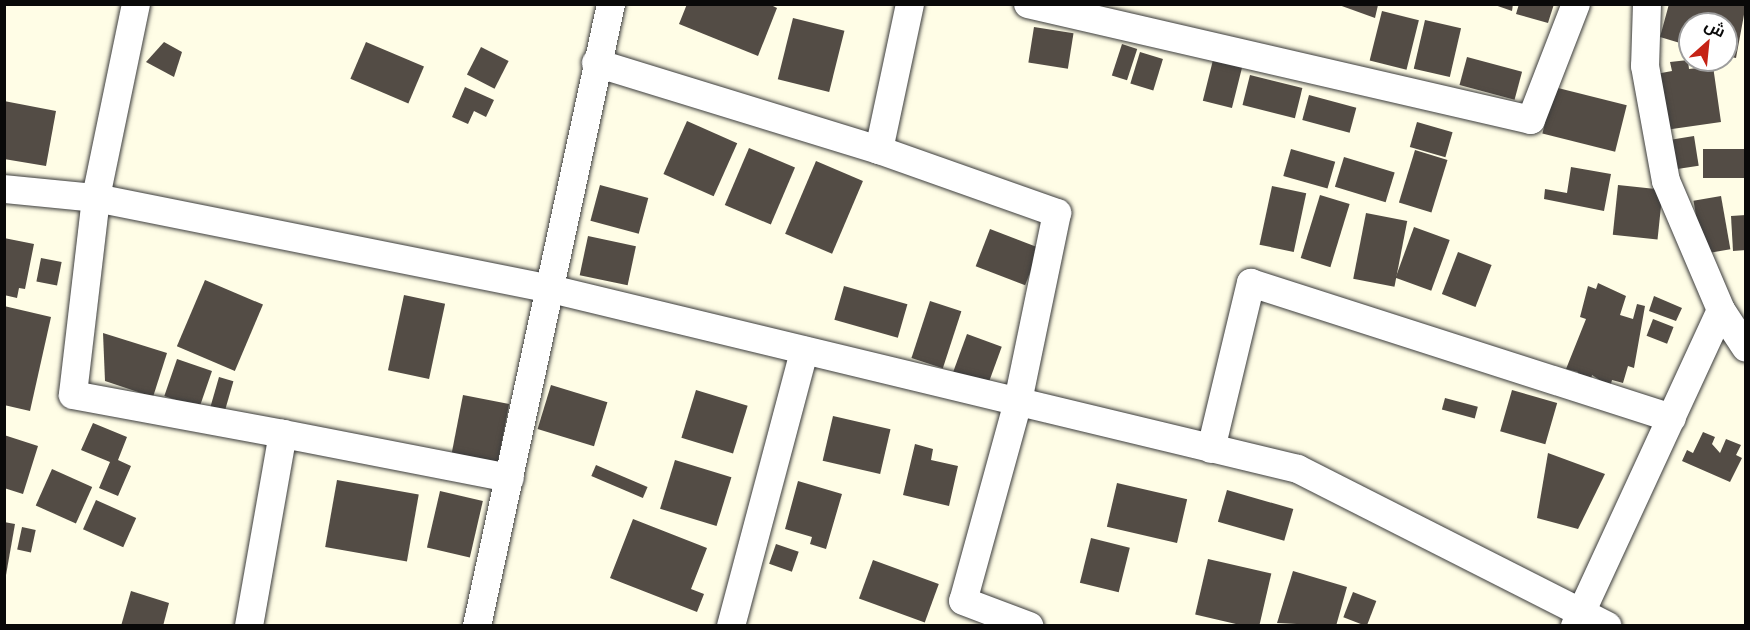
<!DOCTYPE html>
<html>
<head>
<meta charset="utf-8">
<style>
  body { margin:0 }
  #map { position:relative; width:1750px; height:630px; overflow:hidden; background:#fffde6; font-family:Georgia,Cairo,serif }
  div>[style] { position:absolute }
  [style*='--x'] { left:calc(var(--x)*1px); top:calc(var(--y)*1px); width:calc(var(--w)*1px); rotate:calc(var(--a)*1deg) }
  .building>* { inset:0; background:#534c45; transform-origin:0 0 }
  .roads { filter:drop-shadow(0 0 2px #3c3c3c) drop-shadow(0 0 2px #3c3c3c) }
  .minor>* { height:28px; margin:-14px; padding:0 14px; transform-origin:14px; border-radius:14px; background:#fff }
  span { translate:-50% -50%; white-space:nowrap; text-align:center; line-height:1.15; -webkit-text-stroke:6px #fff; paint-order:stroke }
  .frame { position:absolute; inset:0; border:6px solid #090909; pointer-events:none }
  .north { position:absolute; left:1678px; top:12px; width:60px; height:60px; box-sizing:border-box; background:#fff; border:2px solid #9d9d9d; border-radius:50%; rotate:27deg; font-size:16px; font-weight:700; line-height:24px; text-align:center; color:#090909 }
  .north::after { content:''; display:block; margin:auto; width:21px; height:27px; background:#c52316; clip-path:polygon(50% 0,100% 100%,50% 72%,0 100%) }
</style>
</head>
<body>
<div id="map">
  <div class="building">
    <i style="clip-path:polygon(687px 4px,769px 4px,777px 8px,758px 56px,679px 24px)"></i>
    <i style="clip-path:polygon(1492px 4px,1513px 4px,1512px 11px)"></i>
    <i style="clip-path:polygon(1519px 4px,1554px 4px,1548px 23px,1516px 14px)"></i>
    <i style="clip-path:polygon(1669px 4px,1746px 4px,1736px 58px,1726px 56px,1726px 24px,1690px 24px,1690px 46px,1660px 37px)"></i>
    <i style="clip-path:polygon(1339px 5px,1378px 5px,1375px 18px)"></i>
    <i style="left:1382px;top:11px;width:38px;height:51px;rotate:14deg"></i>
    <i style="left:793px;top:18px;width:53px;height:63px;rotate:14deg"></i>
    <i style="left:1425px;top:20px;width:37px;height:50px;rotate:13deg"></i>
    <i style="left:1034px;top:27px;width:40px;height:36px;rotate:9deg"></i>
    <i style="clip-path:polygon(164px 42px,182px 52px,174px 77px,146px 62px)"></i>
    <i style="left:366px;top:42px;width:63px;height:40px;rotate:23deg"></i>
    <i style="left:1122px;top:44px;width:16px;height:33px;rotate:18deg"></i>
    <i style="left:481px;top:47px;width:31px;height:31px;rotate:27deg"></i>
    <i style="left:1140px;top:52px;width:24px;height:33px;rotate:17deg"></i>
    <i style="left:1467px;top:57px;width:57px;height:29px;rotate:15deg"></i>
    <i style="left:1213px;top:60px;width:30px;height:42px;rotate:14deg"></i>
    <i style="clip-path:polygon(1688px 60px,1689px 69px,1713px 66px,1721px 122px,1665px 130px,1656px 74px,1672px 71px,1670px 62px)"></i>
    <i style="left:1250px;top:75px;width:54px;height:31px;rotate:14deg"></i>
    <i style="clip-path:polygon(465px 87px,494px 100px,486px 117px,474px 111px,468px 124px,452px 117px)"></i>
    <i style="left:1554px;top:87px;width:75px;height:48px;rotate:14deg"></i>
    <i style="left:1309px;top:95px;width:49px;height:26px;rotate:15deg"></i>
    <i style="clip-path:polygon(4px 101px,56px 111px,46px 166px,4px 159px)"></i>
    <i style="left:687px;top:121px;width:55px;height:58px;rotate:24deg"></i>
    <i style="left:1417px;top:122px;width:37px;height:26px;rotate:16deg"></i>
    <i style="left:1694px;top:136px;width:30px;height:25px;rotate:81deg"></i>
    <i style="left:749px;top:148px;width:50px;height:62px;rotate:23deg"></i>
    <i style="left:1291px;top:149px;width:46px;height:28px;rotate:16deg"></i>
    <i style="left:1703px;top:149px;width:42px;height:29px"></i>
    <i style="left:1415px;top:150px;width:34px;height:55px;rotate:17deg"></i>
    <i style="left:1344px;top:157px;width:53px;height:31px;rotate:17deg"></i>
    <i style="left:816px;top:161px;width:51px;height:79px;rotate:23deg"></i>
    <i style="clip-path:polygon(1571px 167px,1611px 174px,1604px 211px,1544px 199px,1545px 189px,1567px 193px)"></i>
    <i style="left:600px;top:185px;width:50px;height:37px;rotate:15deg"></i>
    <i style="left:1618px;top:185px;width:45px;height:50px;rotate:6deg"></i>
    <i style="left:1272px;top:186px;width:35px;height:60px;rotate:12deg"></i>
    <i style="left:1320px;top:195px;width:31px;height:66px;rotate:17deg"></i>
    <i style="left:1721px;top:196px;width:54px;height:28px;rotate:80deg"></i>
    <i style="left:1366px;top:213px;width:42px;height:67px;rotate:11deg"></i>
    <i style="clip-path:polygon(1746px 215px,1746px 250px,1733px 251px,1731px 216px)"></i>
    <i style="left:1414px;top:227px;width:38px;height:54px;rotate:20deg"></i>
    <i style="left:990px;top:229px;width:53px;height:40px;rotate:21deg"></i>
    <i style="left:588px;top:236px;width:49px;height:40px;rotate:12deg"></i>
    <i style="clip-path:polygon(4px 238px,34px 244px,25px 289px,19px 288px,17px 298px,4px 295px)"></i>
    <i style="left:1458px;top:252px;width:36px;height:45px;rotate:21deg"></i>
    <i style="left:41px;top:258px;width:21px;height:24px;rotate:11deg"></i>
    <i style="left:205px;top:280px;width:63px;height:72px;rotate:23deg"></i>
    <i style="clip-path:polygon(1598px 283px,1626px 296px,1620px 315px,1633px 319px,1637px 304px,1645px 306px,1634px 368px,1628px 366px,1623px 383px,1612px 380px,1610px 387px,1592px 375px,1590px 384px,1576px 380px,1578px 372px,1566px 369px,1586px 319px,1580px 317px,1588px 286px,1596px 289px)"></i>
    <i style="left:844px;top:286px;width:66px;height:35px;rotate:16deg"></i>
    <i style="left:404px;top:295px;width:42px;height:77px;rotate:12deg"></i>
    <i style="clip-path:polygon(1654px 296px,1682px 308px,1676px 321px,1649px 311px)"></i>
    <i style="left:930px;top:301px;width:33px;height:60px;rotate:18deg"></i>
    <i style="clip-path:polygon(4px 306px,51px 317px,30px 411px,4px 405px)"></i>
    <i style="left:1653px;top:319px;width:22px;height:18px;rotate:21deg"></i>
    <i style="clip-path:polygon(103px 333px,167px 353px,153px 397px,105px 381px)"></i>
    <i style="left:967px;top:334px;width:37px;height:45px;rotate:20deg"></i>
    <i style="left:177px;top:359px;width:37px;height:39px;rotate:19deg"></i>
    <i style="left:219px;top:377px;width:15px;height:33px;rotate:16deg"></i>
    <i style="left:551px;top:385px;width:59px;height:46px;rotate:17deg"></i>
    <i style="left:696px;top:390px;width:54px;height:50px;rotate:17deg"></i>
    <i style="left:1512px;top:390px;width:47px;height:43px;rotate:16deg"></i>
    <i style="left:463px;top:395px;width:47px;height:59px;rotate:11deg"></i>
    <i style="left:1445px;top:398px;width:34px;height:12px;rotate:15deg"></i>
    <i style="left:833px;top:416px;width:59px;height:46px;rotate:13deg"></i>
    <i style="clip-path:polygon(93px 423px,127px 437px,118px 460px,131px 466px,118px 496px,99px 488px,110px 462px,81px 450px)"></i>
    <i style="clip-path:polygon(1703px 432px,1715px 437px,1712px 444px,1720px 453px,1726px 439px,1741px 445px,1736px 455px,1742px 458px,1730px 482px,1682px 461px,1687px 450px,1693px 453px)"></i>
    <i style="clip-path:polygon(4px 435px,38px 446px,23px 494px,4px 488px)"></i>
    <i style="clip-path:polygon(915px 444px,933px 449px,931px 460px,958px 466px,949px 506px,903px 495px)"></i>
    <i style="clip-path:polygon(1548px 453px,1605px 474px,1578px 529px,1537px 518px)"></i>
    <i style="left:675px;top:460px;width:59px;height:51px;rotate:17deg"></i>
    <i style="left:596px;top:465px;width:56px;height:12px;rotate:23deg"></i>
    <i style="left:52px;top:469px;width:44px;height:40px;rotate:24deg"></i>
    <i style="left:337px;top:480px;width:83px;height:68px;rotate:10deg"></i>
    <i style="clip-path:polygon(798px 481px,842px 494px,826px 549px,810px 544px,812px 537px,785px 529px)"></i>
    <i style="left:1117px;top:483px;width:72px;height:45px;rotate:13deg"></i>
    <i style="left:1227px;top:490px;width:69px;height:33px;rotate:16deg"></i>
    <i style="left:440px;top:491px;width:44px;height:58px;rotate:13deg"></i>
    <i style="left:96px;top:500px;width:44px;height:32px;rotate:24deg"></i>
    <i style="clip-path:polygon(633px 519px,707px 548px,691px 589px,704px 594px,697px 612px,610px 578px)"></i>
    <i style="clip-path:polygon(4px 522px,15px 524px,6px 575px,4px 575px)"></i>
    <i style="left:22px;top:527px;width:14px;height:23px;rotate:12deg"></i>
    <i style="left:1091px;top:538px;width:40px;height:46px;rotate:14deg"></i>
    <i style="left:776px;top:544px;width:24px;height:21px;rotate:19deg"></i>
    <i style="left:1208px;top:559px;width:65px;height:57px;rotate:13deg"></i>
    <i style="left:873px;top:560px;width:70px;height:41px;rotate:20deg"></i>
    <i style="clip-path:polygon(1293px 571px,1347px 587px,1336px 626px,1277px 623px)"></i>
    <i style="clip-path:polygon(131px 591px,169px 603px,163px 626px,121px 626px)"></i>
    <i style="left:1353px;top:592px;width:25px;height:27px;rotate:21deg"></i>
  </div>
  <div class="roads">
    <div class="minor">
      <i style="--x:136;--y:4;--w:198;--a:101.7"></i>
      <i style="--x:96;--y:198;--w:198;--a:96.7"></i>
      <i style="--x:73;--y:395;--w:214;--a:10.5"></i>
      <i style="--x:1028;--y:4;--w:516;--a:12.99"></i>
      <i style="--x:1531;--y:120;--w:124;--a:-68.8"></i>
      <i style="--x:1647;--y:4;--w:62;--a:91.8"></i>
      <i style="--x:1645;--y:66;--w:117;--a:79.7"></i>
      <i style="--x:1666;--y:181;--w:140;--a:66.9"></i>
      <i style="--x:596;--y:63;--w:296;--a:17.1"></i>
      <i style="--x:879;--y:150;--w:149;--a:-78"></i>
      <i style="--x:879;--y:150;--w:189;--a:19.5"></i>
      <i style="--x:1057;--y:213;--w:193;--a:101.7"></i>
      <i style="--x:1018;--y:402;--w:206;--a:105.4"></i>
      <i style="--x:963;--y:601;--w:71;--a:20.7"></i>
      <i style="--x:4;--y:189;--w:92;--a:5.6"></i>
      <i style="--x:96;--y:198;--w:464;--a:11.3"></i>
      <i style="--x:551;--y:289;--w:768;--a:13.55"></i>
      <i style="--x:1298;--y:469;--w:347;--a:26.9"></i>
      <i style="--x:1211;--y:449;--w:171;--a:-76.5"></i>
      <i style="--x:1251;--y:283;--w:442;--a:17.8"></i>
      <i style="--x:249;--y:626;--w:195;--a:-80"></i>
      <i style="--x:283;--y:434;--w:231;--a:11"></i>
      <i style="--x:477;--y:626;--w:636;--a:-77.84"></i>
      <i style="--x:731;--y:626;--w:285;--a:-75.1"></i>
      <i style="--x:1575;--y:626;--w:348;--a:-65.2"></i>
      <i style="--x:1721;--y:310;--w:45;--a:56.7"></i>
    </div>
  </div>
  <div class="frame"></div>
  <div class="north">ش</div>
</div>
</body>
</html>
